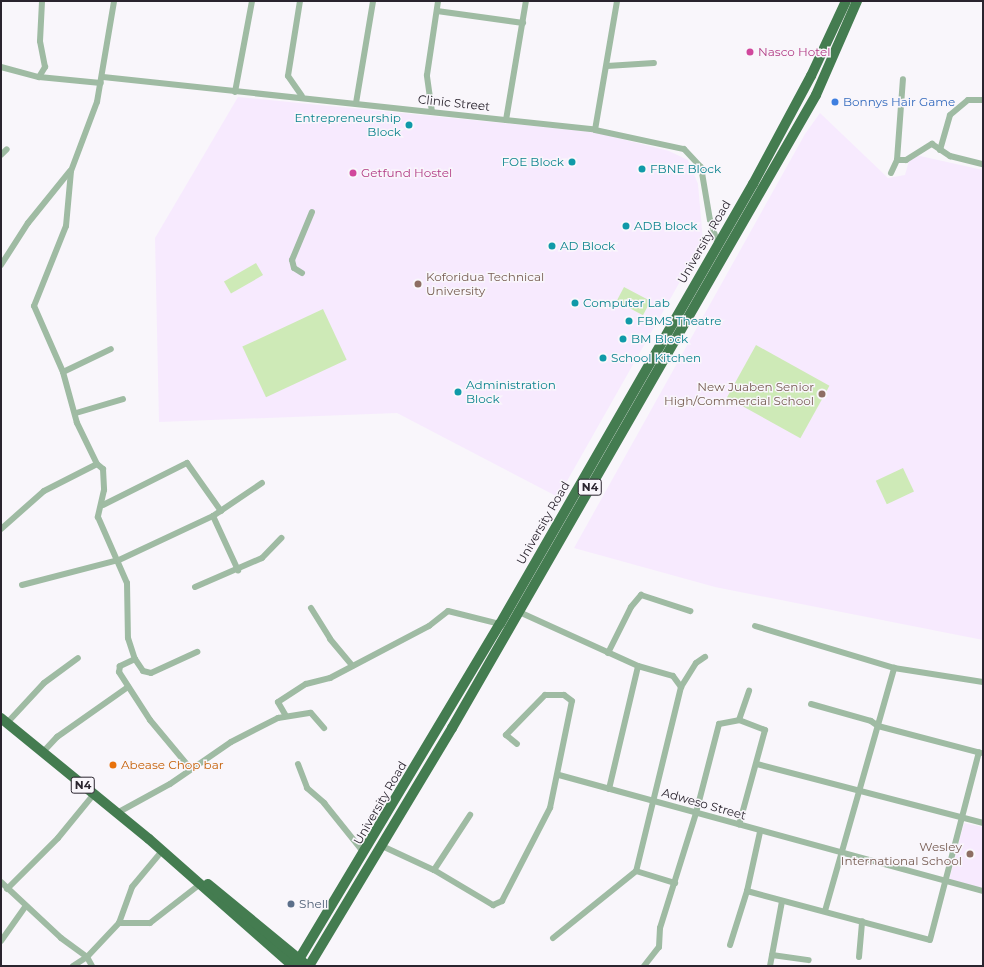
<!DOCTYPE html>
<html>
<head>
<meta charset="utf-8">
<style>
  body { margin:0 }
  #map { position:relative; width:984px; height:967px; overflow:hidden; background:#f9f6fb; font-family:Montserrat,sans-serif }
  div>[style] { position:absolute }
  [style*='--x'] { left:calc(var(--x)*1px); top:calc(var(--y)*1px); width:calc(var(--w)*1px); rotate:calc(var(--a)*1deg) }
  .built>* { inset:0; background:#f7eafe }
  .green>* { inset:0; background:#ceeab7; transform-origin:0 0 }
  .minor>* { height:6px; margin:-3px; padding:0 3px; transform-origin:3px; border-radius:3px; background:#9fbba3 }
  .trunk>* { height:10px; margin:-5px; padding:0 5px; transform-origin:5px; border-radius:5px; background:#447c50 }
  .dots>* { width:11px; height:11px; translate:-50% -50%; box-sizing:border-box; border:2px solid #f9f6fb; border-radius:50% }
  span { translate:-50% -50%; white-space:nowrap; text-align:center; line-height:1.15; -webkit-text-stroke:3px #f9f6fb; paint-order:stroke }
  .shield-label span { padding:1px 3px; background:#f9f6fb; border:1px solid; border-radius:3px; -webkit-text-stroke-width:0 }
  .shield-label { font-size:11px; color:#2a242e; font-weight:700 }
  .hotel-label { font-size:12px; color:#b23c85 }
  .left { translate:0 -50%; text-align:left }
  .shop-label { font-size:12px; color:#366cbe }
  .street-label { font-size:12px; color:#2a242e }
  .culture-label { font-size:12px; color:#0d838f }
  .right { translate:-100% -50%; text-align:right }
  .education-label { font-size:12px; color:#785e54 }
  .food-label { font-size:12px; color:#c56008 }
  .service-label { font-size:12px; color:#4e5e75 }
  .frame { position:absolute; inset:0; border:2px solid #2a242e; pointer-events:none }
</style>
</head>
<body>
<div id="map">
  <div class="built">
    <i style="clip-path:polygon(238px 97px,594px 132px,669px 151px,688px 160px,698px 184px,703px 241px,558px 497px,397px 413px,159px 422px,155px 238px)"></i>
    <i style="clip-path:polygon(820px 113px,888px 178px,905px 175px,911px 154px,983px 170px,983px 640px,715px 587px,574px 548px,805px 134px)"></i>
    <i style="clip-path:polygon(964px 823px,983px 827px,983px 888px,949px 880px)"></i>
  </div>
  <div class="green">
    <i style="left:256px;top:263px;width:14px;height:37px;rotate:60deg"></i>
    <i style="left:624px;top:287px;width:30px;height:16px;rotate:28deg"></i>
    <i style="left:323px;top:309px;width:56px;height:89px;rotate:65deg"></i>
    <i style="left:756px;top:345px;width:84px;height:60px;rotate:29deg"></i>
    <i style="left:903px;top:468px;width:26px;height:30px;rotate:65deg"></i>
  </div>
  <div class="minor">
    <i style="--x:300;--y:1;--w:76;--a:99.1"></i>
    <i style="--x:288;--y:76;--w:24;--a:55"></i>
    <i style="--x:437;--y:11;--w:87;--a:7.9"></i>
    <i style="--x:607;--y:66;--w:47;--a:-3.7"></i>
    <i style="--x:1;--y:67;--w:39;--a:15"></i>
    <i style="--x:39;--y:77;--w:12;--a:-59"></i>
    <i style="--x:45;--y:67;--w:26;--a:-101"></i>
    <i style="--x:40;--y:41;--w:40;--a:-87.1"></i>
    <i style="--x:39;--y:77;--w:62;--a:5.5"></i>
    <i style="--x:103;--y:77;--w:495;--a:6.1"></i>
    <i style="--x:595;--y:130;--w:91;--a:12.1"></i>
    <i style="--x:684;--y:149;--w:25;--a:47"></i>
    <i style="--x:701;--y:167;--w:54;--a:80.4"></i>
    <i style="--x:710;--y:220;--w:26;--a:72"></i>
    <i style="--x:235;--y:92;--w:93;--a:-79.4"></i>
    <i style="--x:356;--y:103;--w:103;--a:-80.5"></i>
    <i style="--x:432;--y:112;--w:37;--a:-98"></i>
    <i style="--x:427;--y:75;--w:75;--a:-81.5"></i>
    <i style="--x:506;--y:120;--w:121;--a:-80.5"></i>
    <i style="--x:595;--y:130;--w:131;--a:-80.3"></i>
    <i style="--x:940;--y:150;--w:36;--a:-74"></i>
    <i style="--x:950;--y:115;--w:23;--a:-40"></i>
    <i style="--x:968;--y:100;--w:15;--a:0"></i>
    <i style="--x:1;--y:155;--w:8;--a:-45"></i>
    <i style="--x:897;--y:160;--w:9;--a:0"></i>
    <i style="--x:906;--y:160;--w:31;--a:-32"></i>
    <i style="--x:932;--y:144;--w:22;--a:34"></i>
    <i style="--x:950;--y:156;--w:34;--a:14"></i>
    <i style="--x:891;--y:173;--w:14;--a:-65"></i>
    <i style="--x:897;--y:160;--w:81;--a:-85.8"></i>
    <i style="--x:1;--y:265;--w:50;--a:-57.3"></i>
    <i style="--x:28;--y:223;--w:67;--a:-51.1"></i>
    <i style="--x:302;--y:273;--w:9;--a:-148"></i>
    <i style="--x:294;--y:268;--w:8;--a:-104"></i>
    <i style="--x:292;--y:260;--w:52;--a:-67.4"></i>
    <i style="--x:63;--y:372;--w:53;--a:-25.6"></i>
    <i style="--x:76;--y:413;--w:49;--a:-16.6"></i>
    <i style="--x:97;--y:464;--w:8;--a:40"></i>
    <i style="--x:103;--y:469;--w:21;--a:87"></i>
    <i style="--x:104;--y:490;--w:28;--a:103"></i>
    <i style="--x:98;--y:517;--w:72;--a:66.3"></i>
    <i style="--x:127;--y:583;--w:55;--a:89"></i>
    <i style="--x:128;--y:638;--w:22;--a:72"></i>
    <i style="--x:135;--y:659;--w:14;--a:56"></i>
    <i style="--x:143;--y:671;--w:8;--a:14"></i>
    <i style="--x:151;--y:673;--w:51;--a:-24.5"></i>
    <i style="--x:103;--y:505;--w:94;--a:-26.6"></i>
    <i style="--x:187;--y:463;--w:59;--a:54.7"></i>
    <i style="--x:213;--y:516;--w:60;--a:65.2"></i>
    <i style="--x:1;--y:529;--w:57;--a:-41.5"></i>
    <i style="--x:44;--y:491;--w:59;--a:-27"></i>
    <i style="--x:97;--y:464;--w:46;--a:-116"></i>
    <i style="--x:77;--y:423;--w:53;--a:-105.4"></i>
    <i style="--x:63;--y:372;--w:72;--a:-113.7"></i>
    <i style="--x:34;--y:306;--w:86;--a:-68.2"></i>
    <i style="--x:66;--y:226;--w:55;--a:-84.8"></i>
    <i style="--x:71;--y:171;--w:74;--a:-69.4"></i>
    <i style="--x:97;--y:102;--w:102;--a:-80.4"></i>
    <i style="--x:22;--y:585;--w:100;--a:-14.5"></i>
    <i style="--x:119;--y:560;--w:104;--a:-25.1"></i>
    <i style="--x:213;--y:516;--w:59;--a:-34"></i>
    <i style="--x:195;--y:587;--w:73;--a:-23.4"></i>
    <i style="--x:262;--y:558;--w:28;--a:-46"></i>
    <i style="--x:311;--y:608;--w:36;--a:58"></i>
    <i style="--x:330;--y:639;--w:35;--a:50"></i>
    <i style="--x:517;--y:611;--w:133;--a:24.4"></i>
    <i style="--x:755;--y:626;--w:145;--a:16.8"></i>
    <i style="--x:894;--y:668;--w:90;--a:8.9"></i>
    <i style="--x:608;--y:653;--w:51;--a:-63.4"></i>
    <i style="--x:631;--y:607;--w:16;--a:-50"></i>
    <i style="--x:641;--y:595;--w:52;--a:18.1"></i>
    <i style="--x:135;--y:659;--w:17;--a:155"></i>
    <i style="--x:120;--y:666;--w:6;--a:99"></i>
    <i style="--x:119;--y:672;--w:57;--a:57.1"></i>
    <i style="--x:150;--y:720;--w:62;--a:50.2"></i>
    <i style="--x:681;--y:687;--w:28;--a:-58"></i>
    <i style="--x:696;--y:663;--w:11;--a:-34"></i>
    <i style="--x:811;--y:704;--w:62;--a:15.8"></i>
    <i style="--x:871;--y:721;--w:9;--a:36"></i>
    <i style="--x:878;--y:726;--w:106;--a:14.7"></i>
    <i style="--x:286;--y:716;--w:16;--a:-120"></i>
    <i style="--x:278;--y:702;--w:33;--a:-33"></i>
    <i style="--x:306;--y:684;--w:25;--a:-14"></i>
    <i style="--x:330;--y:678;--w:112;--a:-27.7"></i>
    <i style="--x:429;--y:626;--w:24;--a:-38"></i>
    <i style="--x:448;--y:611;--w:54;--a:14"></i>
    <i style="--x:739;--y:720;--w:31;--a:-71"></i>
    <i style="--x:7;--y:723;--w:54;--a:-47.2"></i>
    <i style="--x:44;--y:683;--w:42;--a:-36.3"></i>
    <i style="--x:43;--y:752;--w:21;--a:-47"></i>
    <i style="--x:57;--y:737;--w:87;--a:-35.2"></i>
    <i style="--x:298;--y:764;--w:26;--a:69"></i>
    <i style="--x:307;--y:788;--w:23;--a:41"></i>
    <i style="--x:324;--y:803;--w:64;--a:51.3"></i>
    <i style="--x:757;--y:764;--w:234;--a:14.6"></i>
    <i style="--x:559;--y:775;--w:440;--a:15.3"></i>
    <i style="--x:609;--y:789;--w:126;--a:-76.7"></i>
    <i style="--x:638;--y:666;--w:36;--a:16"></i>
    <i style="--x:673;--y:676;--w:14;--a:54"></i>
    <i style="--x:681;--y:687;--w:189;--a:103.7"></i>
    <i style="--x:117;--y:813;--w:60;--a:-28.7"></i>
    <i style="--x:170;--y:784;--w:74;--a:-34.5"></i>
    <i style="--x:231;--y:742;--w:53;--a:-27.1"></i>
    <i style="--x:278;--y:718;--w:33;--a:-9"></i>
    <i style="--x:311;--y:713;--w:20;--a:49"></i>
    <i style="--x:760;--y:832;--w:60;--a:102.4"></i>
    <i style="--x:747;--y:891;--w:189;--a:15"></i>
    <i style="--x:930;--y:940;--w:194;--a:-75.4"></i>
    <i style="--x:382;--y:846;--w:57;--a:24.8"></i>
    <i style="--x:434;--y:870;--w:69;--a:30.7"></i>
    <i style="--x:493;--y:905;--w:10;--a:-24"></i>
    <i style="--x:502;--y:901;--w:105;--a:-62.7"></i>
    <i style="--x:550;--y:808;--w:109;--a:-78.4"></i>
    <i style="--x:572;--y:701;--w:10;--a:-143"></i>
    <i style="--x:564;--y:695;--w:19;--a:180"></i>
    <i style="--x:545;--y:695;--w:56;--a:134.3"></i>
    <i style="--x:506;--y:735;--w:14;--a:39"></i>
    <i style="--x:434;--y:870;--w:66;--a:-56.8"></i>
    <i style="--x:1;--y:882;--w:82;--a:43"></i>
    <i style="--x:61;--y:938;--w:32;--a:36"></i>
    <i style="--x:87;--y:957;--w:10;--a:61"></i>
    <i style="--x:7;--y:889;--w:72;--a:-45"></i>
    <i style="--x:58;--y:838;--w:57;--a:-50.7"></i>
    <i style="--x:825;--y:911;--w:253;--a:-74.1"></i>
    <i style="--x:119;--y:923;--w:31;--a:0"></i>
    <i style="--x:150;--y:923;--w:62;--a:-37.8"></i>
    <i style="--x:553;--y:938;--w:107;--a:-38.9"></i>
    <i style="--x:636;--y:871;--w:41;--a:17.1"></i>
    <i style="--x:1;--y:941;--w:42;--a:-54.8"></i>
    <i style="--x:730;--y:945;--w:57;--a:-72.5"></i>
    <i style="--x:772;--y:955;--w:37;--a:8"></i>
    <i style="--x:859;--y:957;--w:36;--a:-85"></i>
    <i style="--x:73;--y:966;--w:17;--a:-33"></i>
    <i style="--x:87;--y:957;--w:47;--a:-46.7"></i>
    <i style="--x:119;--y:923;--w:38;--a:-70"></i>
    <i style="--x:132;--y:887;--w:47;--a:-50.2"></i>
    <i style="--x:644;--y:966;--w:24;--a:-52"></i>
    <i style="--x:659;--y:947;--w:19;--a:-87"></i>
    <i style="--x:660;--y:928;--w:121;--a:-72.6"></i>
    <i style="--x:696;--y:813;--w:92;--a:-75.5"></i>
    <i style="--x:719;--y:724;--w:20;--a:-11"></i>
    <i style="--x:739;--y:720;--w:28;--a:21"></i>
    <i style="--x:765;--y:730;--w:98;--a:105.3"></i>
    <i style="--x:770;--y:966;--w:66;--a:-79.5"></i>
  </div>
  <div class="trunk">
    <i style="--x:1;--y:718;--w:191;--a:39.3"></i>
    <i style="--x:149;--y:839;--w:192;--a:41.4"></i>
    <i style="--x:208;--y:884;--w:126;--a:39.5"></i>
    <i style="--x:295;--y:966;--w:399;--a:-59.1"></i>
    <i style="--x:500;--y:624;--w:508;--a:-60.1"></i>
    <i style="--x:753;--y:184;--w:123;--a:-61.8"></i>
    <i style="--x:811;--y:76;--w:83;--a:-65"></i>
    <i style="--x:309;--y:966;--w:278;--a:-59"></i>
    <i style="--x:452;--y:728;--w:730;--a:-60.1"></i>
    <i style="--x:816;--y:95;--w:103;--a:-66.4"></i>
  </div>
  <div class="dots">
    <i style="left:750px;top:52px;background:#d1479c"></i>
    <i style="left:835px;top:102px;background:#3f7fe0"></i>
    <i style="left:409px;top:125px;background:#0f9aa8"></i>
    <i style="left:572px;top:162px;background:#0f9aa8"></i>
    <i style="left:642px;top:169px;background:#0f9aa8"></i>
    <i style="left:353px;top:173px;background:#d1479c"></i>
    <i style="left:626px;top:226px;background:#0f9aa8"></i>
    <i style="left:552px;top:246px;background:#0f9aa8"></i>
    <i style="left:418px;top:284px;background:#8d6e63"></i>
    <i style="left:575px;top:303px;background:#0f9aa8"></i>
    <i style="left:629px;top:321px;background:#0f9aa8"></i>
    <i style="left:623px;top:339px;background:#0f9aa8"></i>
    <i style="left:603px;top:358px;background:#0f9aa8"></i>
    <i style="left:458px;top:392px;background:#0f9aa8"></i>
    <i style="left:822px;top:394px;background:#8d6e63"></i>
    <i style="left:113px;top:765px;background:#e8710a"></i>
    <i style="left:970px;top:854px;background:#8d6e63"></i>
    <i style="left:291px;top:904px;background:#5c6f8a"></i>
  </div>
  <div class="shield-label">
    <span style="left:590px;top:487px">N4</span>
    <span style="left:83px;top:785px">N4</span>
  </div>
  <div class="hotel-label">
    <span class="left" style="left:758px;top:52px">Nasco Hotel</span>
    <span class="left" style="left:361px;top:173px">Getfund Hostel</span>
  </div>
  <div class="shop-label">
    <span class="left" style="left:843px;top:102px">Bonnys Hair Game</span>
  </div>
  <div class="street-label">
    <span style="left:454px;top:103px;rotate:6deg">Clinic Street</span>
    <span style="left:704px;top:242px;rotate:-60deg">University Road</span>
    <span style="left:543px;top:523px;rotate:-60deg">University Road</span>
    <span style="left:380px;top:803px;rotate:-60deg">University Road</span>
    <span style="left:704px;top:804px;rotate:16deg">Adweso Street</span>
  </div>
  <div class="culture-label">
    <span class="right" style="left:401px;top:125px">Entrepreneurship<br>Block</span>
    <span class="right" style="left:564px;top:162px">FOE Block</span>
    <span class="left" style="left:650px;top:169px">FBNE Block</span>
    <span class="left" style="left:634px;top:226px">ADB block</span>
    <span class="left" style="left:560px;top:246px">AD Block</span>
    <span class="left" style="left:583px;top:303px">Computer Lab</span>
    <span class="left" style="left:637px;top:321px">FBMS Theatre</span>
    <span class="left" style="left:631px;top:339px">BM Block</span>
    <span class="left" style="left:611px;top:358px">School Kitchen</span>
    <span class="left" style="left:466px;top:392px">Administration<br>Block</span>
  </div>
  <div class="education-label">
    <span class="left" style="left:426px;top:284px">Koforidua Technical<br>University</span>
    <span class="right" style="left:814px;top:394px">New Juaben Senior<br>High/Commercial School</span>
    <span class="right" style="left:962px;top:854px">Wesley<br>International School</span>
  </div>
  <div class="food-label">
    <span class="left" style="left:121px;top:765px">Abease Chop bar</span>
  </div>
  <div class="service-label">
    <span class="left" style="left:299px;top:904px">Shell</span>
  </div>
  <div class="frame"></div>
</div>
</body>
</html>
